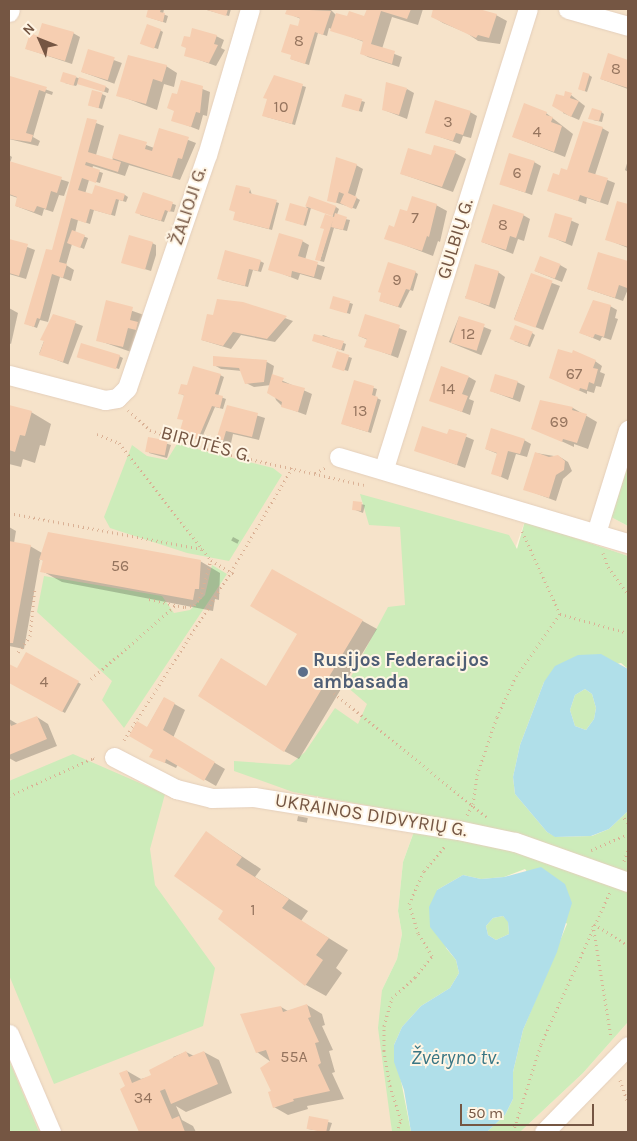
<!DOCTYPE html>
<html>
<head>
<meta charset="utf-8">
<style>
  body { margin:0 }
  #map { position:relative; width:637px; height:1141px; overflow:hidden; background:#fef2dc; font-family:Karla,sans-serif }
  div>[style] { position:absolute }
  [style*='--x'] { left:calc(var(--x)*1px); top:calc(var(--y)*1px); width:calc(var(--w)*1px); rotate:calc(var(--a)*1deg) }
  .residential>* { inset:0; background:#f6e3ca }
  .green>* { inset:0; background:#cdecba }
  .water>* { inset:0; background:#b0dfe9 }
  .shadow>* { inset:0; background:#0003; transform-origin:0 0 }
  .building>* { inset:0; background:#f6ceb1; transform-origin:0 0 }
  .path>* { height:3px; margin-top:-1.5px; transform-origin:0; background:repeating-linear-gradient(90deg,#dab195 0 1px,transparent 0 5px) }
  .roads { filter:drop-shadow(0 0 1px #e4cfbb) drop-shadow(0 0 1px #e4cfbb) }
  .street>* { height:19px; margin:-9.5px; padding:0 9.5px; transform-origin:9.5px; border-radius:9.5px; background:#fff }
  .dots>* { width:14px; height:14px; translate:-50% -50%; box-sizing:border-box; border:2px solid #fff5e4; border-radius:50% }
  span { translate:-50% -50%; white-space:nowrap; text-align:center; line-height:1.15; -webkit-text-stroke:4px #fff5e4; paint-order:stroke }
  .number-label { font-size:16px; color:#95745e }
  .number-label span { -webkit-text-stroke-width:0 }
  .street-label { font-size:19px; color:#755643 }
  .service-label { font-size:19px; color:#4e5e75; font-weight:700 }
  .left { translate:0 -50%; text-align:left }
  .water-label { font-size:20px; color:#397684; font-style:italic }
  .frame { position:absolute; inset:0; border:10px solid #755643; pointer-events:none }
  .north { position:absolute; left:15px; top:15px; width:50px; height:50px; -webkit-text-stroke:4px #fff5e4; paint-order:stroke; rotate:314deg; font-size:14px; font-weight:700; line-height:20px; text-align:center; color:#755643 }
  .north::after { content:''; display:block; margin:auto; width:18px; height:22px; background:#755643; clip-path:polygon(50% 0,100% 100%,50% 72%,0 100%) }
  .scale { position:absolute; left:460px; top:1104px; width:134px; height:22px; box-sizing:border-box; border:2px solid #755643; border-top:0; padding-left:6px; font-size:15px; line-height:18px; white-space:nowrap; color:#755643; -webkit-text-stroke:4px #fff5e4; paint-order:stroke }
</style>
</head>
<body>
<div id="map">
  <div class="residential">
    <i style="clip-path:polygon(9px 9px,628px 9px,628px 465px,611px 517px,628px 526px,628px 556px,525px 521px,403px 862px,398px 911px,402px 934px,397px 959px,382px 990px,392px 1132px,9px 1132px)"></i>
    <i style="clip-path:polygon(628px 1022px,628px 1132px,520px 1132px,583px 1073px)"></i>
  </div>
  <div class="green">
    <i style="clip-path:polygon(177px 444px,273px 468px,282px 475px,229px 561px,187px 553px,110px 528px,104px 517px,132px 445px,147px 456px,167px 460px)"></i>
    <i style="clip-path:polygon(628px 465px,628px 526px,611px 517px)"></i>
    <i style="clip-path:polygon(360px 494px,509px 535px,517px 549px,525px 521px,628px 556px,628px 669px,621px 663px,544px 682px,520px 745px,513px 777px,515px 794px,547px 832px,556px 837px,592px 836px,609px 829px,628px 811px,628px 1022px,583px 1073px,520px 1132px,487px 1132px,505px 1115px,513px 1099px,513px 1072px,523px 1030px,567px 924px,525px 869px,504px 877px,481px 879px,463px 875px,437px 890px,446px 948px,456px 960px,459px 973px,450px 988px,421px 1006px,402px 1027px,394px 1045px,411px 1132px,392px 1132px,378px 1028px,382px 990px,397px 959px,402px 934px,398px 911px,403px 862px,420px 815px,293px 792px,234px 771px,234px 761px,290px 765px,305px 752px,335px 708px,358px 724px,367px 704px,346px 686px,388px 607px,405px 605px,400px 527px,369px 525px)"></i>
    <i style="clip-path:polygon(212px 565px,227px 574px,124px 728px,102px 700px,112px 681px,37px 612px,44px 576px,162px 596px,174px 613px,190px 610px,205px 595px)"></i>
    <i style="clip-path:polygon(585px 689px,592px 694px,596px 708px,594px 719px,586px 730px,575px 726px,570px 710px,575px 695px)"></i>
    <i style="clip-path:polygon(73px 754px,165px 794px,150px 849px,155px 885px,215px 968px,203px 1026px,54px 1084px,9px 975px,9px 781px)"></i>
    <i style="clip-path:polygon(503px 916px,508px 921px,509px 934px,496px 940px,488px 935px,486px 926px,493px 918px)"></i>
    <i style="clip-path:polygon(9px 1060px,39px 1132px,9px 1132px)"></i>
  </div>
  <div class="water">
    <i style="clip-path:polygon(evenodd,601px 654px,628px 669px,628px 811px,609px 829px,591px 836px,555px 837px,547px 832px,515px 794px,513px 777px,520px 745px,544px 682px,555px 666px,578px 655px,601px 654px,585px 689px,592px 694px,596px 708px,594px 719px,586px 730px,575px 726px,570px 710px,575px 695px,585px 689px)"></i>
    <i style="clip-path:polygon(evenodd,541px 867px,565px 884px,572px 903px,557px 952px,523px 1030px,513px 1072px,513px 1099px,505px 1115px,487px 1132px,411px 1132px,404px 1090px,394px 1062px,394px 1045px,402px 1027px,421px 1006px,450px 988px,459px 973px,456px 960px,430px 927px,429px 907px,437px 890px,463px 875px,481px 879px,504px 877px,541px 867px,503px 916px,508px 922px,509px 934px,496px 940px,488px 935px,486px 926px,493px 918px,503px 916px)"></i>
  </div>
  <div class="shadow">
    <i style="clip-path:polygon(150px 9px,164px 9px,163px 14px,168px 16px,166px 23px,148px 17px)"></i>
    <i style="clip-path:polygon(203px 9px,231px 9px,229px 16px)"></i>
    <i style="clip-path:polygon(288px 9px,330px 9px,336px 15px,348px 18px,365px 18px,368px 9px,423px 9px,418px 25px,392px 17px,382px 49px,402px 57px,399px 67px,368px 57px,361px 53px,364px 42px,329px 28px,327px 36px,318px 33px,309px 65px,291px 59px,301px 19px,287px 13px)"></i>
    <i style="clip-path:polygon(434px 9px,475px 9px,496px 15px,507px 21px,500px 44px,478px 41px,467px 33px,443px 23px,432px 16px)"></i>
    <i style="clip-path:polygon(160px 30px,163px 32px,158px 49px,145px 45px)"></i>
    <i style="clip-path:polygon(73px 33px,80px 37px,72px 64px,27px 49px,39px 38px)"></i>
    <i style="clip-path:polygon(216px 36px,224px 40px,221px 48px,225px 50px,216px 66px,186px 55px)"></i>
    <i style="left:89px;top:51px;width:35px;height:22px;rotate:20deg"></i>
    <i style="clip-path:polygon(609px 55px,628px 61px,628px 89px,601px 79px)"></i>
    <i style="clip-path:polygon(166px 66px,177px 73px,174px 87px,164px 84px,157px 110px,118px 95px)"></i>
    <i style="clip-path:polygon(589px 75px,592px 77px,587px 92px,582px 90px)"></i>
    <i style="clip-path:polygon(11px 77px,53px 92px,52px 95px,46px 93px,33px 137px,40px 141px,38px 146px,9px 139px)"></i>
    <i style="clip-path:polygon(75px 77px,106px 87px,109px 89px,108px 93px,78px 83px,76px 86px,65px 83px)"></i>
    <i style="clip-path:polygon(274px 77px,306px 87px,295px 125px,267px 117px)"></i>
    <i style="clip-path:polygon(182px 81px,210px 92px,207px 116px,203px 115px,199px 130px,173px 120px)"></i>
    <i style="clip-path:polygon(407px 89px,414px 93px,407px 119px,384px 110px)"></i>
    <i style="clip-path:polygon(102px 94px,106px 96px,102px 109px,92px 106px)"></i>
    <i style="clip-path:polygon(571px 95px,585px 106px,579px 120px,563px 113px,565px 98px)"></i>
    <i style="clip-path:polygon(345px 96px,365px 102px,362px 112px,346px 107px)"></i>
    <i style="clip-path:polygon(470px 112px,477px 116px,471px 138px,463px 136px,460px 144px,426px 132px)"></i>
    <i style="clip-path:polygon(601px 112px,604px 114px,602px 122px,593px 120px)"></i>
    <i style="clip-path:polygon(546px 113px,573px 134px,565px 157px,514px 137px)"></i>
    <i style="clip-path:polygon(88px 120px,104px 126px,96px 155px,112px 161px,120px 135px,154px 148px,160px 129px,196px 143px,180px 180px,129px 165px,125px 176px,93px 166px,92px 169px,103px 173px,100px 183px,89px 180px,85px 194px,125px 195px,128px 197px,126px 202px,119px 200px,115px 216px,94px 210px,90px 224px,78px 220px,75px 233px,88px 238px,84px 249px,72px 244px,66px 265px,74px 270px,71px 281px,60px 277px,48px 322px,40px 320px,37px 328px,29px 325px,53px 252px)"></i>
    <i style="clip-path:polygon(602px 128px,609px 132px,595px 175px,615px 183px,608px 205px,587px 198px,586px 204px,549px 190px,568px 172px)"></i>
    <i style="clip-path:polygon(455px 153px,466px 159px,453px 192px,402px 174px,432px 156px)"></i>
    <i style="clip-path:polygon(9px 155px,12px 157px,10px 163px,69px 182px,64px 196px,59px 195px,53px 212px,44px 209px,42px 216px,16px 206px,18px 198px,9px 195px)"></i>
    <i style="clip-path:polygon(628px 160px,628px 172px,625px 170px)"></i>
    <i style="clip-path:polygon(534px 162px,541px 166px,532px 195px,501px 184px)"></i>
    <i style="clip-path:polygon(356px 165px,363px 169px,355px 197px,360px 200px,356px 209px,328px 200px)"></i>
    <i style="clip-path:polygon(250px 189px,252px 195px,279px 203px,272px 230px,238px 221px)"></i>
    <i style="clip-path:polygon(143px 193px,176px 205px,174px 212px,168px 211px,164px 222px,140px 215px)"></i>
    <i style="clip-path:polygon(309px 198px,336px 207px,339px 209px,336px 217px,350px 220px,347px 231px,334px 228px,324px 262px,320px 261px,333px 215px,311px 208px,306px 226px,290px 221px,306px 209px)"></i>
    <i style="clip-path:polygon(618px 202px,628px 206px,628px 248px,606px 239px)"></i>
    <i style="clip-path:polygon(436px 205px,447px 211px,440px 242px,438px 241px,433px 256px,386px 238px,408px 213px)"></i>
    <i style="clip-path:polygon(556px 214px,579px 224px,572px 246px,549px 236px)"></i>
    <i style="clip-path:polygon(523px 215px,530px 219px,524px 241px,518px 239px,513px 254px,482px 242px)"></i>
    <i style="clip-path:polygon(9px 240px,35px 250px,26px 279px,9px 274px)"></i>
    <i style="clip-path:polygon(302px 241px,309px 245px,305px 260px,325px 267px,321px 280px,300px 274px,298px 280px,270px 269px)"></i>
    <i style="clip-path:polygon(152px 243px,156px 245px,156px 255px,151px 271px,122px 262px)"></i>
    <i style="clip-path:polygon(599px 253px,628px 262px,628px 289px,623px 301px,588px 289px)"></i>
    <i style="clip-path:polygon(260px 261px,264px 263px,261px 272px,253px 270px,248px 287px,221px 280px)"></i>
    <i style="clip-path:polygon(560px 265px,567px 269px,562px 282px,535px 271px)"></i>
    <i style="clip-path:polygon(415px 272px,418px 274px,413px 291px,410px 290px,401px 308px,380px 301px)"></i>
    <i style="clip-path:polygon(498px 272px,505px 277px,495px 309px,465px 297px)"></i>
    <i style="left:531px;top:275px;width:31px;height:47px;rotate:21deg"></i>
    <i style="clip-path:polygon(334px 297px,353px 304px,350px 314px,334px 309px)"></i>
    <i style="clip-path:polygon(107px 302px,144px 315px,134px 353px,97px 340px)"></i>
    <i style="clip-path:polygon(243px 303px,293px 321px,275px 342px,241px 335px,231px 349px,202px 340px,214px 316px)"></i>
    <i style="clip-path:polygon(610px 306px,617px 310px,615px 318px,618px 319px,611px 340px,602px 337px,600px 341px,581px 333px)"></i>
    <i style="clip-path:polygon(9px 308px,18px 313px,11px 344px,9px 343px)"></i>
    <i style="left:54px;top:315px;width:31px;height:41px;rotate:21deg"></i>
    <i style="clip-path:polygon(366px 316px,407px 331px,398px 358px,366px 346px,368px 340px,359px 336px)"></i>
    <i style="left:459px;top:317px;width:35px;height:27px;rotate:22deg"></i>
    <i style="clip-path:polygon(532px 333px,535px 335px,530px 347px,514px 341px)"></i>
    <i style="clip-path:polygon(323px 335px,346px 344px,344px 351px,317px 342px)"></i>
    <i style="clip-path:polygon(338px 353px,352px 358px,348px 371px,337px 368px)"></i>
    <i style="clip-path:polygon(119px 356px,123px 358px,119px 369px,78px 357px)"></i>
    <i style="clip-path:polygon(595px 361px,602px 366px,600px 372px,605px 374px,601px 387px,596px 386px,594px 393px,587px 391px,587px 394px,551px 378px)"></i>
    <i style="clip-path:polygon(267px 362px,274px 366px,272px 376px,312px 394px,306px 415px,282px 406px,276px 400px,271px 385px,254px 387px,246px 383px,242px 371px,221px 369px,214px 365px)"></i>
    <i style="clip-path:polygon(220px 375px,224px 377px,218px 396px,226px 399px,223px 409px,215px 407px,201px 440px,184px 435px,185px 396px,179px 393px)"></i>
    <i style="clip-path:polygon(469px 377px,476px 381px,469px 399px,474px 401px,470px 415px,431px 400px)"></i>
    <i style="clip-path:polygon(355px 382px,377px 389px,375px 397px,381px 400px,371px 433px,346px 425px)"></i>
    <i style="clip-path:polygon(517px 382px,525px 386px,520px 402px,491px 391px)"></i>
    <i style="clip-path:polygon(541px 401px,573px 408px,597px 422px,588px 449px,574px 444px,574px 447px,533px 428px)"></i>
    <i style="clip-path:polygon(9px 406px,31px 412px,51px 424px,45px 446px,40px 445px,35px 463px,23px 459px,21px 467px,9px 464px)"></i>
    <i style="clip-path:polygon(228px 406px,265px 418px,259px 440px,233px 434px,230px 448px,217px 443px)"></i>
    <i style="clip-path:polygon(450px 430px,474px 440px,465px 468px,416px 450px,448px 435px)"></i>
    <i style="clip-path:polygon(149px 438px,171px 445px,167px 458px,149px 453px)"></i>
    <i style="clip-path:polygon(524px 440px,531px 444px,527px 457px,516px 454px,508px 480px,492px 473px,498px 454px,486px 449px)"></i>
    <i style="clip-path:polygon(536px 453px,560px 457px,568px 462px,572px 471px,563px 479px,556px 501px,524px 489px)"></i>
    <i style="clip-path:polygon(361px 504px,365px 505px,363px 513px,353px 509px)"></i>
    <i style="clip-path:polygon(9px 527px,16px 531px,14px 543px,30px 546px,42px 553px,200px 561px,220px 573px,219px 600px,215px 599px,213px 611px,62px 582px,42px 571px,44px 561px,40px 559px,24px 649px,9px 646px)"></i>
    <i style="left:233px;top:537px;width:7px;height:4px;rotate:27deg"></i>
    <i style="clip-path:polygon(273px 571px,377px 629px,299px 759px,284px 751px,267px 687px,299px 634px)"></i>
    <i style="clip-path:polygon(27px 654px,81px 684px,65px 713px,9px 682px,9px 665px,18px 670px)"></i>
    <i style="clip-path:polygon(164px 698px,185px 710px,173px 738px,225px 769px,216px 786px,178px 764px,176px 768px,151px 756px,155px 750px,147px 728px)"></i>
    <i style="clip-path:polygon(37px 717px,48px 724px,57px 746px,16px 762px,9px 758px,9px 719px,19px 725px)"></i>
    <i style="left:298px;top:816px;width:10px;height:5px;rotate:11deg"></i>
    <i style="clip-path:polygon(207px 833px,261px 869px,255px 877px,308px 911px,301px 921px,348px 950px,336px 968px,342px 973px,326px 996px,306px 985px,225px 911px)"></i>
    <i style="clip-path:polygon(307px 1005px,322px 1014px,325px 1025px,322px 1026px,333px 1050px,329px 1051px,335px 1072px,332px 1073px,344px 1099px,307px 1106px,308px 1109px,288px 1115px,274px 1107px,271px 1062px,257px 1052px,281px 1007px,288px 1011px)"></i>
    <i style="clip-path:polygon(186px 1052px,194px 1056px,204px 1052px,219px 1060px,232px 1093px,186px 1112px,176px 1106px,182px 1120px,193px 1126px,196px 1132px,140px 1132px,122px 1089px,127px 1087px,127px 1071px,141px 1079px,152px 1076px,175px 1060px,173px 1057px)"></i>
    <i style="clip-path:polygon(328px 1122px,332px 1123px,329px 1132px,308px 1129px)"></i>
  </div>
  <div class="building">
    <i style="clip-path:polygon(148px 9px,161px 9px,160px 12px,165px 13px,163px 22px,146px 17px)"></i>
    <i style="clip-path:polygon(204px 9px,228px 9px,226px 16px)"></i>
    <i style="clip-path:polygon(287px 9px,331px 11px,323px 35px,315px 32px,305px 64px,290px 59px,291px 55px,281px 52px,290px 24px,298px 26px,300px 18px,285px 14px)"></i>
    <i style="clip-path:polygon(367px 9px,411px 9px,407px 19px,381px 11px,371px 44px,395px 51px,392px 64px,360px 54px,363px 41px,330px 31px,336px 13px,347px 16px,349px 11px,364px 16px)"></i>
    <i style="clip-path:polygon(433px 9px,479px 9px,497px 14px,489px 38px,478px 35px,476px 38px,431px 17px)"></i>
    <i style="clip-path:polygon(42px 23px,74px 32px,65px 61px,25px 49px,30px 33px,38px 36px)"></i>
    <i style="left:147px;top:24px;width:15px;height:21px;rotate:20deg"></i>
    <i style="clip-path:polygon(192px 28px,217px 35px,214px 44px,218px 45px,209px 63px,184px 56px,186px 48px,181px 46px,184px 36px,190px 37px)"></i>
    <i style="left:88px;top:49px;width:28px;height:24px;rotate:17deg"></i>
    <i style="clip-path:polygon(608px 53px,628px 60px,628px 88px,600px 79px)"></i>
    <i style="clip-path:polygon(128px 55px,167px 65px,162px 82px,153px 79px,146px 104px,116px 96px)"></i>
    <i style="left:63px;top:72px;width:14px;height:10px;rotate:17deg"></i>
    <i style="left:583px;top:72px;width:7px;height:18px;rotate:16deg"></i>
    <i style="clip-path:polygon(274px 75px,303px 84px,292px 124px,262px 116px,267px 99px,263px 98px)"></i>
    <i style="clip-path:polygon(10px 76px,47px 87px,45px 92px,39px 90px,26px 133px,33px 135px,31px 142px,9px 139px)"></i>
    <i style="clip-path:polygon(79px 77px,106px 86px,104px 92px,77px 84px)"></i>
    <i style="clip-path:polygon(181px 80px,203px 86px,200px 113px,196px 112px,191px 127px,171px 121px,174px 111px,167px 108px,172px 93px,177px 94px)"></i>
    <i style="clip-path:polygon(386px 82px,407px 88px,399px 115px,382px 110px)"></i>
    <i style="left:92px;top:90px;width:11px;height:16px;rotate:15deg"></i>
    <i style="clip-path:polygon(565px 91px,572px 93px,570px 98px,579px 101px,571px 117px,552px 106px,556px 94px,564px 96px)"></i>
    <i style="left:345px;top:94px;width:18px;height:13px;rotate:16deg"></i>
    <i style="clip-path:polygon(435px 100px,471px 111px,463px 135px,456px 133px,453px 141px,425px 133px)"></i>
    <i style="clip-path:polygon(524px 103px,547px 112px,546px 115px,553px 117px,551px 122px,562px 126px,554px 152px,512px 137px)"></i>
    <i style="clip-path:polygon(592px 108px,602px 111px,599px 121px,588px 119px)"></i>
    <i style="clip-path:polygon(87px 118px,97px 120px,88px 152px,121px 162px,118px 172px,86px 162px,85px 165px,100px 170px,96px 183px,82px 178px,78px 190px,92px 194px,95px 185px,125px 194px,123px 201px,116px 199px,111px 215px,90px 209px,86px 223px,71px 218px,59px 262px,67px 264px,63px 278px,52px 274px,40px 319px,37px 318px,34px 327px,24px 324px,46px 249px,52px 250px)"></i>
    <i style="clip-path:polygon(583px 121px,603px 127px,588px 172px,608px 178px,600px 202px,580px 195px,578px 201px,547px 191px,553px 173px,559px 175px,561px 168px,567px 170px)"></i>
    <i style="clip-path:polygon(159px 128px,189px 137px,182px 159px,178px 158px,172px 177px,112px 158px,119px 134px,147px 142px,145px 149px,152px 151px)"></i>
    <i style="clip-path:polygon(434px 145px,456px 151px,442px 187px,400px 174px,408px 148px,431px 155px)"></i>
    <i style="left:509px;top:153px;width:27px;height:33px;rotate:17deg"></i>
    <i style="clip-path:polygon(336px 157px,357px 164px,348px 193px,357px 197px,352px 209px,340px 203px,344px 194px,339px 192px,336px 203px,327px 201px)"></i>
    <i style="clip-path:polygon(9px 161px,62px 177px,57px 193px,51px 191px,46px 209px,37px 206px,34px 212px,15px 206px,17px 197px,9px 194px)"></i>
    <i style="clip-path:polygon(236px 185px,250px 188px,249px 193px,277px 200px,269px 229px,233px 220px,235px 212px,229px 210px)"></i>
    <i style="clip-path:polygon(143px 192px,173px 202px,170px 212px,165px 210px,161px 221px,135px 213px)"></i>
    <i style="left:309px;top:196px;width:29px;height:11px;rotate:20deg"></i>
    <i style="clip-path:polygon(412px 196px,437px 204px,429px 237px,427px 236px,422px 251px,384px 239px,389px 225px,394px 227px,400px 209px,407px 211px)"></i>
    <i style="clip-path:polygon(617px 201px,628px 204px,628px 247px,605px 240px)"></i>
    <i style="left:290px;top:203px;width:19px;height:18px;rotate:16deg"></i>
    <i style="clip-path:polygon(493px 204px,524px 214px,516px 238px,510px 236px,506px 250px,481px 242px)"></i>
    <i style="clip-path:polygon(335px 213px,347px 217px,343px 230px,331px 227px,333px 220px,320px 261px,315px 260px,324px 229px,320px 228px,325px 214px,334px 217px)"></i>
    <i style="left:555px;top:213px;width:18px;height:25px;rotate:16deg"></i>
    <i style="left:72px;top:230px;width:14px;height:14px;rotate:21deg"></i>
    <i style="clip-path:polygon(279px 233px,303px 240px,298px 256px,318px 262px,314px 277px,292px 271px,291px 277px,268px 270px)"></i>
    <i style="left:129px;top:235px;width:25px;height:29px;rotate:16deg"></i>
    <i style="clip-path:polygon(9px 239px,28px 244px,19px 276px,9px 273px)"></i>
    <i style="clip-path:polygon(225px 250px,261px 260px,258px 271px,249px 269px,245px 286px,217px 279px)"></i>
    <i style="clip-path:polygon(598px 252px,628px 261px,627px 288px,619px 285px,615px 298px,587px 289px)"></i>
    <i style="left:540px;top:256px;width:22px;height:16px;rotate:21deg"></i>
    <i style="clip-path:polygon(388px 262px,416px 271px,410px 290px,406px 289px,398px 307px,379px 301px,381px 293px,378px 292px)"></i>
    <i style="left:475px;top:264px;width:25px;height:36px;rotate:16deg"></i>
    <i style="left:531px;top:273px;width:23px;height:50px;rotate:20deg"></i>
    <i style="left:333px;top:296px;width:18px;height:13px;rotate:16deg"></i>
    <i style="clip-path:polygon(217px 299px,243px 302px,287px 316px,267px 339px,233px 332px,223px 346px,201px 340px,207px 314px,213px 315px)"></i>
    <i style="clip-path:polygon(106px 300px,133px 307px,130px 320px,138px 322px,136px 330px,128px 328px,123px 347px,96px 341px)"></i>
    <i style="clip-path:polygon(593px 300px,611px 305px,604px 337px,595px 334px,593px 338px,579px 333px)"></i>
    <i style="clip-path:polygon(53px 314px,76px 321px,63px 362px,39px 355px,44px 341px,40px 340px)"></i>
    <i style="clip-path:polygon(365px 314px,400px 325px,391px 355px,364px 347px,367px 339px,358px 336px)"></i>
    <i style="left:459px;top:316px;width:27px;height:28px;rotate:17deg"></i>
    <i style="left:515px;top:325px;width:19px;height:15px;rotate:21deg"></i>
    <i style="clip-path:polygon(314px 334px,344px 341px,341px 350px,312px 341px)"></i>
    <i style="left:81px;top:343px;width:41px;height:15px;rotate:17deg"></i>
    <i style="clip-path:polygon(558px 349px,572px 353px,573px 350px,596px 360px,593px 368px,598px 369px,594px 384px,589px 382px,587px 390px,580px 388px,579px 391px,549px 378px)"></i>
    <i style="left:337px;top:351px;width:13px;height:17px;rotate:18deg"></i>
    <i style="clip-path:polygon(213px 356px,267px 360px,264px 382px,245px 384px,239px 368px,213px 366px)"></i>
    <i style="clip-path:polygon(193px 366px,221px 374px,215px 394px,223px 396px,220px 408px,212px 406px,198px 439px,179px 434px,183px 420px,177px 419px,184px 395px,178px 394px,181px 384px,187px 385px)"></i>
    <i style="clip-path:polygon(441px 366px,469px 376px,462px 394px,468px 396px,462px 412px,429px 401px)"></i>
    <i style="clip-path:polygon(272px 374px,284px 378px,282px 382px,305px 388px,298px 412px,281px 407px,282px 402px,267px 393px)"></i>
    <i style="left:495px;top:374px;width:24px;height:18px;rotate:17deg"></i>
    <i style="clip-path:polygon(354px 380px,374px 386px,372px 395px,378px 397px,368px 432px,341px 424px)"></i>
    <i style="clip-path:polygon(540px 400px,573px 407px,572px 410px,587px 414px,577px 443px,563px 439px,562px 442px,531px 429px)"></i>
    <i style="clip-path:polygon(9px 405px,32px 411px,25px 436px,20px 435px,15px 452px,9px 450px)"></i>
    <i style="clip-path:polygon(227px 405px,258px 413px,252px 437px,226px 431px,222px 445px,215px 443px)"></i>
    <i style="clip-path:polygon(422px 426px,447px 434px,449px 429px,467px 434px,457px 465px,414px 451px)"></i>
    <i style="clip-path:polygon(491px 428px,525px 439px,520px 454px,508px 451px,501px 477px,491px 474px,497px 453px,485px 449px)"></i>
    <i style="left:148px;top:437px;width:20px;height:15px;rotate:11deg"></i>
    <i style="clip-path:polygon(535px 452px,549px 457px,558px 455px,565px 461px,564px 470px,556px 475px,549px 498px,523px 490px)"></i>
    <i style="left:353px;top:501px;width:9px;height:9px;rotate:6deg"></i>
    <i style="clip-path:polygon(48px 532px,201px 560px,199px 589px,195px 589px,193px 600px,40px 572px,43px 560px,39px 560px)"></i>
    <i style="clip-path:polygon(9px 541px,31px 545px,13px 643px,9px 643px)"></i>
    <i style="clip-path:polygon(272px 569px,363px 620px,284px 752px,198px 696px,221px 658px,266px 686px,297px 634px,250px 606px)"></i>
    <i style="clip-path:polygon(26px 652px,79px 681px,62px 712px,9px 683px,9px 664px,17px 668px)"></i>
    <i style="clip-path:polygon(164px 697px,175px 703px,163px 730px,215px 762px,204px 781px,166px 759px,165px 763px,149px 757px,153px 750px,129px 736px,137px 721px,147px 727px)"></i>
    <i style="clip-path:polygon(37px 716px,47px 739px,9px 755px,9px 721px,11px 726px)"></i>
    <i style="clip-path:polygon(206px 831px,242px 857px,236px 865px,289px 899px,282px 908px,329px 938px,316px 955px,323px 960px,305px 986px,218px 919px,223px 911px,174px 876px)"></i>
    <i style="clip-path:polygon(307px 1004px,311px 1017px,308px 1018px,319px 1042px,315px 1043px,321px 1063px,318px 1065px,330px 1091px,293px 1099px,294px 1101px,273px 1108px,268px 1092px,271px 1091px,260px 1068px,270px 1061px,266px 1050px,256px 1053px,240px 1014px,281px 1006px,283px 1012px)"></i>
    <i style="clip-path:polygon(186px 1051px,189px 1057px,204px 1051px,218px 1084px,171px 1104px,165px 1089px,160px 1091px,172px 1119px,179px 1116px,185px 1132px,139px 1132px,120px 1089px,125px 1086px,119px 1073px,127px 1070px,132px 1083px,151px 1075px,149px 1070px)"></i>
    <i style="left:309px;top:1116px;width:20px;height:13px;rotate:11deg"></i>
  </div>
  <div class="path">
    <i style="--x:128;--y:410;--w:30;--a:42"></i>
    <i style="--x:150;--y:430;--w:55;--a:19.1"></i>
    <i style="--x:202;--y:448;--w:166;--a:12.9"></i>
    <i style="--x:97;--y:434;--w:24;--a:22"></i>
    <i style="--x:119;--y:443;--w:149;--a:51.8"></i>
    <i style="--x:211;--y:560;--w:28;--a:32"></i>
    <i style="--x:315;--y:473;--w:13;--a:-27"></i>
    <i style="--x:9;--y:513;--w:196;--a:10.6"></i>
    <i style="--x:603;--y:553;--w:15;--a:70"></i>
    <i style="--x:608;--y:567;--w:34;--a:54"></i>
    <i style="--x:149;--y:599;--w:37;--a:13"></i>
    <i style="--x:185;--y:607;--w:9;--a:-13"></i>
    <i style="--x:194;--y:605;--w:9;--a:-49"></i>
    <i style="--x:200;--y:598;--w:40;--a:-74"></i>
    <i style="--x:560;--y:614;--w:71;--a:15.6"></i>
    <i style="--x:18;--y:652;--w:20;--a:-53"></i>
    <i style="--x:30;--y:636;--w:49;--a:-84.2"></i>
    <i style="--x:91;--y:679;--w:113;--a:-41"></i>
    <i style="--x:334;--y:693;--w:198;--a:39.1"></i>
    <i style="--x:124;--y:740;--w:199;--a:-57.5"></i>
    <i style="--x:231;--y:572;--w:121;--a:-59.6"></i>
    <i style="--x:9;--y:796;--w:92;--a:-24.3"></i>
    <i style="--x:93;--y:758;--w:4;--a:27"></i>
    <i style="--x:467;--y:815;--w:13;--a:-61"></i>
    <i style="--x:473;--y:804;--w:29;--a:-82"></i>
    <i style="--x:477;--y:775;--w:61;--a:-71"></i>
    <i style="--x:497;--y:717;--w:45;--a:-65.1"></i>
    <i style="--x:516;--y:676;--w:76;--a:-54.6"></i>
    <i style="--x:560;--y:614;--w:91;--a:-114.6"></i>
    <i style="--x:624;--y:818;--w:6;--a:51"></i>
    <i style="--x:591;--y:850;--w:40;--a:-23.4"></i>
    <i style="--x:624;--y:861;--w:12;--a:-70"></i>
    <i style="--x:594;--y:924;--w:40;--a:32"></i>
    <i style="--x:593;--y:925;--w:113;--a:80.9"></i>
    <i style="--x:620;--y:1080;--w:24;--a:71"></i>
    <i style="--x:396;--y:1132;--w:13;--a:-67"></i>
    <i style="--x:401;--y:1120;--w:36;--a:-108"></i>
    <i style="--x:390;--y:1086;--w:36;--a:-100"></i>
    <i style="--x:384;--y:1051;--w:25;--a:-90"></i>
    <i style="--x:384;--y:1026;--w:29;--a:-74"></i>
    <i style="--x:392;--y:998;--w:31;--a:-42"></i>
    <i style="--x:415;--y:977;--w:27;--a:-51"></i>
    <i style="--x:432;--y:956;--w:27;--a:-121"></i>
    <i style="--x:418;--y:933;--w:30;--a:-107"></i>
    <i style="--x:409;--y:904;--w:36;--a:-66"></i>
    <i style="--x:424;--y:871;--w:34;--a:-50"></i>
    <i style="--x:513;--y:1132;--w:92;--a:-72.3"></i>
    <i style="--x:541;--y:1044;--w:167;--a:-65.6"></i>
  </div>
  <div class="roads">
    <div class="street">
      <i style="--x:568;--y:9;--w:62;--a:15.8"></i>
      <i style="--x:9;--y:12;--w:3;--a:-72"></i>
      <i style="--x:9;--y:375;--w:99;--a:14.6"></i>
      <i style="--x:105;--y:400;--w:12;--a:-9"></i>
      <i style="--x:117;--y:398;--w:14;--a:-45"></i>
      <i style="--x:127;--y:388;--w:246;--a:-71.1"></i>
      <i style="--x:207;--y:155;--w:152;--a:-73.6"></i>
      <i style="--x:339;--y:457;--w:302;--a:16.6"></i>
      <i style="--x:384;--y:468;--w:481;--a:-72.6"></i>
      <i style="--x:596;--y:533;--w:108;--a:-72.7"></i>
      <i style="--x:114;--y:757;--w:70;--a:27.3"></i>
      <i style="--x:176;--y:789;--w:37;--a:14"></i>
      <i style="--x:212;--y:798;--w:42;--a:-1.4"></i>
      <i style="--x:254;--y:797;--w:207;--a:9.2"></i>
      <i style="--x:458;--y:830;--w:58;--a:11.9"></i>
      <i style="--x:515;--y:842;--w:120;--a:19.5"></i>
      <i style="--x:9;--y:1034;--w:107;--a:66.8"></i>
      <i style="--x:544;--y:1132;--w:120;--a:-45.7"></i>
    </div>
  </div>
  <div class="dots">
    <i style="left:303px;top:672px;background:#5c6f8a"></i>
  </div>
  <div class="number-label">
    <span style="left:299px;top:41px">8</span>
    <span style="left:616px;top:69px">8</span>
    <span style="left:281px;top:107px">10</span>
    <span style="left:448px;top:122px">3</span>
    <span style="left:537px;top:132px">4</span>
    <span style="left:517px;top:173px">6</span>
    <span style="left:415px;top:218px">7</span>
    <span style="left:503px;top:225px">8</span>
    <span style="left:397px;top:280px">9</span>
    <span style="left:468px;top:334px">12</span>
    <span style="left:574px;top:374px">67</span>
    <span style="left:448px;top:389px">14</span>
    <span style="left:360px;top:411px">13</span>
    <span style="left:559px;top:422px">69</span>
    <span style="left:120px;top:566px">56</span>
    <span style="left:44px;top:682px">4</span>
    <span style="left:253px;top:910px">1</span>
    <span style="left:294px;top:1057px">55A</span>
    <span style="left:143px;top:1098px">34</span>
  </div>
  <div class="street-label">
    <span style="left:189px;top:206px;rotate:-72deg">ŽALIOJI G.</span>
    <span style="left:456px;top:239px;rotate:-73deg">GULBIŲ G.</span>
    <span style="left:206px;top:445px;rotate:15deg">BIRUTĖS G.</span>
    <span style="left:371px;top:816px;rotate:9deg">UKRAINOS DIDVYRIŲ G.</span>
  </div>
  <div class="service-label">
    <span class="left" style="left:313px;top:672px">Rusijos Federacijos<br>ambasada</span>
  </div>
  <div class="water-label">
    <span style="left:455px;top:1057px">Žvėryno tv.</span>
  </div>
  <div class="frame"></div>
  <div class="north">N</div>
  <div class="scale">50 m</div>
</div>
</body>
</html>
